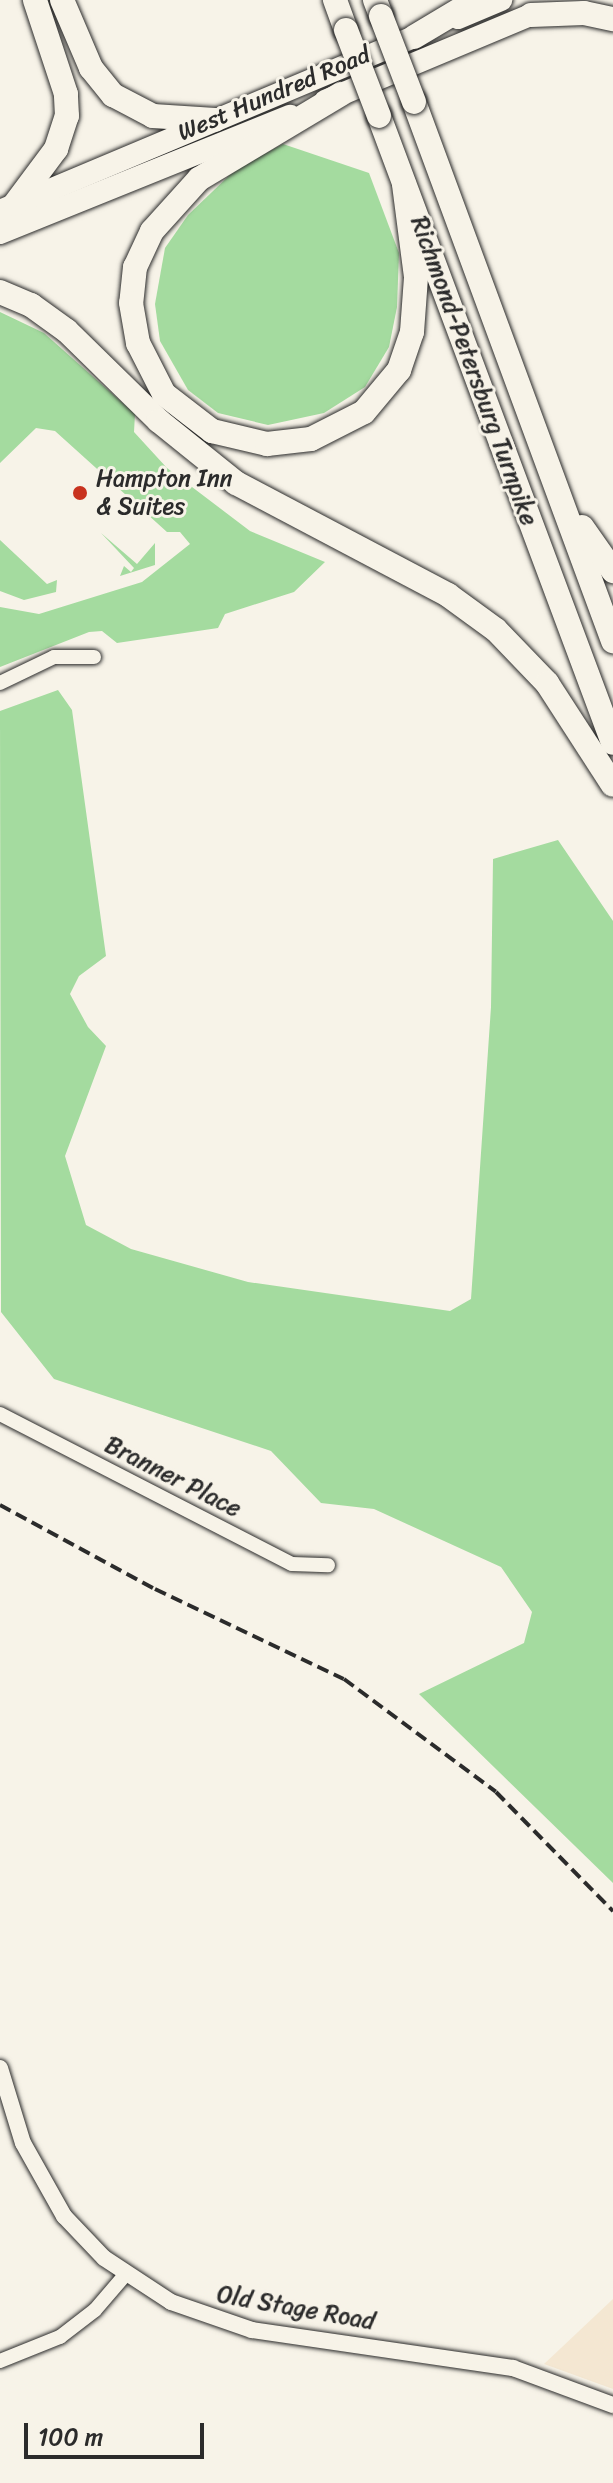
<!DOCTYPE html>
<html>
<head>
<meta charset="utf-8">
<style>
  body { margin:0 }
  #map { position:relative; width:613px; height:2483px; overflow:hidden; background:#f7f3e8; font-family:Sriracha,sans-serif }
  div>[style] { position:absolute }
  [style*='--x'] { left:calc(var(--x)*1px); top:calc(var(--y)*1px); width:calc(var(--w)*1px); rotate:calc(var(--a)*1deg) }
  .built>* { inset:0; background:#f4e7d2 }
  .green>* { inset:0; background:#a4db9f }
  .roads { filter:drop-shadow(0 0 2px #2b2b2b) drop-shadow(0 0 2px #2b2b2b) }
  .minor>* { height:14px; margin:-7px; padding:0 7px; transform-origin:7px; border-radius:7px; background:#f7f3e8 }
  .tertiary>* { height:16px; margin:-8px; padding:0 8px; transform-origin:8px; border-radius:8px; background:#f7f3e8 }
  .primary>* { height:22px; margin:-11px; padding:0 11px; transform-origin:11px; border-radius:11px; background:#f7f3e8 }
  .trunk>* { height:22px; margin:-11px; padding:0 11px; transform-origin:11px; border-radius:11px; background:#f7f3e8 }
  .motorway>* { height:24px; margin:-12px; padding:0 12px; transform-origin:12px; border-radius:12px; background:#f7f3e8 }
  .rail>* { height:4px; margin-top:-2px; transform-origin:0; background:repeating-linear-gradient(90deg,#2b2b2b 0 12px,transparent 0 18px) }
  .bridges { filter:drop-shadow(0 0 2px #2b2b2b) drop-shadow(0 0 2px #2b2b2b) }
  .motorway-bridge>* { height:24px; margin:-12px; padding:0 12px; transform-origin:12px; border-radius:12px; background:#f7f3e8 }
  .dots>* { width:22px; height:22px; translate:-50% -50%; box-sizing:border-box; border:4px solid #f7f3e8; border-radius:50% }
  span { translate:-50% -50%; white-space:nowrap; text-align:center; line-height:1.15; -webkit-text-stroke:6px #f7f3e8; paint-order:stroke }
  .street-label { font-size:24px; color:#2b2b2b }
  .poi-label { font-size:24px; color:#2b2b2b }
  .left { translate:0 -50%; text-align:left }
  .scale { position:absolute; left:24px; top:2423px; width:180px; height:36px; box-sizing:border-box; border:4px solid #2b2b2b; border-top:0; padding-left:10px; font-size:24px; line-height:28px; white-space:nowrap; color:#2b2b2b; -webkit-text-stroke:6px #f7f3e8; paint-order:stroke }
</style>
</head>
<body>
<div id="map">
  <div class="built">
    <i style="clip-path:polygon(613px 2299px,613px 2389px,544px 2364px)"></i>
  </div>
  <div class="green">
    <i style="clip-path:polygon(283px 144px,369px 173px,399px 253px,397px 307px,389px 347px,365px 387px,324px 413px,268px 425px,218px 413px,188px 390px,160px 341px,155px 304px,165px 248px,188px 215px,236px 169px)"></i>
    <i style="clip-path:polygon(0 312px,44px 333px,135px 414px,134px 432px,167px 468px,250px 531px,325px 562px,294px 592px,225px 614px,218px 628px,117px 643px,102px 631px,89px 632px,0 667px,0 607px,39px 614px,142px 582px,190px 544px,180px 532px,167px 532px,55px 431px,36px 428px,0 463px)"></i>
    <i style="clip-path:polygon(101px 533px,137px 564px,155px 543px,155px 565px,120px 576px,124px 566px,131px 572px,134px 568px)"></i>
    <i style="clip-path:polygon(0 540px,47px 584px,57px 580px,56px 592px,24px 600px,0 591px)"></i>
    <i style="clip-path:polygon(58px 690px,72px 710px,106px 956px,79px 976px,70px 994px,88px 1027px,106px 1046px,65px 1156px,86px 1225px,131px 1249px,248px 1282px,450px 1311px,471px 1299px,491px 1007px,493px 859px,558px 840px,613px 921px,613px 1883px,419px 1694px,524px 1643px,532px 1612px,501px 1567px,374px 1509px,321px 1503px,271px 1451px,54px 1379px,1px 1312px,0 711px)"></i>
  </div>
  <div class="roads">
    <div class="minor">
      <i style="--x:0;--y:683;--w:60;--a:-25.7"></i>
      <i style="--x:54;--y:657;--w:40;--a:0"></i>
      <i style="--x:0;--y:1414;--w:328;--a:27.2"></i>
      <i style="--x:292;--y:1564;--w:36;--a:2"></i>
      <i style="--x:0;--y:2361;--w:65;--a:-21.8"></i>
      <i style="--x:60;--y:2337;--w:44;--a:-37.6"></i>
      <i style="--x:95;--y:2310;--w:46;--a:-49.4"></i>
    </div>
    <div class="tertiary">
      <i style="--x:0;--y:2068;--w:78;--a:73"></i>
      <i style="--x:23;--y:2143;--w:84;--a:60.7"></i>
      <i style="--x:64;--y:2216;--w:58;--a:46.4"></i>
      <i style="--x:104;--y:2258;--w:80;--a:33.3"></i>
      <i style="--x:171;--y:2302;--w:86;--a:19.1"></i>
      <i style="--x:252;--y:2330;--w:264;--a:8.3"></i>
      <i style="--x:513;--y:2368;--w:107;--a:20.3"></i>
    </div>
    <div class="primary">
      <i style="--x:458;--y:18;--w:47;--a:-22.7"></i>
    </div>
    <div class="trunk">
      <i style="--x:325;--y:101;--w:223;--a:-22.7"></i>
      <i style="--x:0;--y:211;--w:444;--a:-22.8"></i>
      <i style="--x:0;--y:233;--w:313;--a:-22"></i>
    </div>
    <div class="motorway">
      <i style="--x:62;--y:0;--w:74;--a:66.9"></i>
      <i style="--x:91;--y:68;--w:35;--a:51"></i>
      <i style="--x:113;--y:95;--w:45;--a:27.7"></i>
      <i style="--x:153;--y:116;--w:62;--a:3.7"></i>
      <i style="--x:335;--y:0;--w:32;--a:70"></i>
      <i style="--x:375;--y:0;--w:17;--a:69"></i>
      <i style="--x:531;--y:15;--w:53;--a:-2.2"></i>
      <i style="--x:584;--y:13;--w:30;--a:12"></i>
      <i style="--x:414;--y:37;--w:72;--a:-30.8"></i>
      <i style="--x:341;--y:94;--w:165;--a:149.1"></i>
      <i style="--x:199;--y:179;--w:70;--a:132.1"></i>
      <i style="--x:152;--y:231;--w:40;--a:115"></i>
      <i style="--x:135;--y:267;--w:36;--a:96"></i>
      <i style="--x:131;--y:303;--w:41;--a:80.1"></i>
      <i style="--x:138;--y:343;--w:57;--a:63"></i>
      <i style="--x:164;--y:394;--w:61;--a:37.6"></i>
      <i style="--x:212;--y:431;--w:57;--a:13.3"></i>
      <i style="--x:267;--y:444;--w:44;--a:-6.5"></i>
      <i style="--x:311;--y:439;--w:59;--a:-27"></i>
      <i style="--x:364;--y:412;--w:55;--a:-50.2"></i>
      <i style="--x:399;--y:370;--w:40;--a:-71.1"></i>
      <i style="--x:412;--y:332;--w:55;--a:-85.8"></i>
      <i style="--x:416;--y:277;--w:94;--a:-97.4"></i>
      <i style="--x:414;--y:102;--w:575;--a:69.74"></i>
      <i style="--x:379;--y:116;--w:669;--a:69.53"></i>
      <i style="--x:15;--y:204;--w:69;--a:-53.3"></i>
      <i style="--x:56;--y:149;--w:35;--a:-72"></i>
      <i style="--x:67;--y:116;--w:22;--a:-93"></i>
      <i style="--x:66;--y:94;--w:99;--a:-108.3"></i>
      <i style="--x:0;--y:292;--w:34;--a:23"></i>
      <i style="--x:31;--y:305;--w:44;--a:35.8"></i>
      <i style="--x:67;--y:331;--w:129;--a:44.4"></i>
      <i style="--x:159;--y:421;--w:99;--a:38.8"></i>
      <i style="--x:236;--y:483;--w:240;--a:27.8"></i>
      <i style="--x:448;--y:595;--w:59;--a:36.1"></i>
      <i style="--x:496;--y:630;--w:74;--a:46.1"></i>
      <i style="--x:547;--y:683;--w:121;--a:57.1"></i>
      <i style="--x:582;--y:527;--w:54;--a:54.8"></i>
    </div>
  </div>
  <div class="rail">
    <i style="--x:0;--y:1505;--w:176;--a:28.5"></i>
    <i style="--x:155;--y:1589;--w:209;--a:25.5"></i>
    <i style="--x:344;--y:1679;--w:189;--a:36.6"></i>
    <i style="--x:496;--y:1792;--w:167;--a:45.5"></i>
  </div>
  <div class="bridges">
    <div class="motorway-bridge">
      <i style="--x:381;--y:16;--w:92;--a:69"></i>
      <i style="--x:346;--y:30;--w:92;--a:69"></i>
    </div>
  </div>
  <div class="dots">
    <i style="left:80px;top:493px;background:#c8321e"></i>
  </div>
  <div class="street-label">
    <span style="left:274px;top:94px;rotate:-23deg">West Hundred Road</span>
    <span style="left:474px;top:371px;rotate:70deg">Richmond-Petersburg Turnpike</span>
    <span style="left:173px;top:1477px;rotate:27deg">Branner Place</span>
    <span style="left:296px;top:2308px;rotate:10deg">Old Stage Road</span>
  </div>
  <div class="poi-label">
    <span class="left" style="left:96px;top:493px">Hampton Inn<br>&amp; Suites</span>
  </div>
  <div class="scale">100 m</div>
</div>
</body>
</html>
